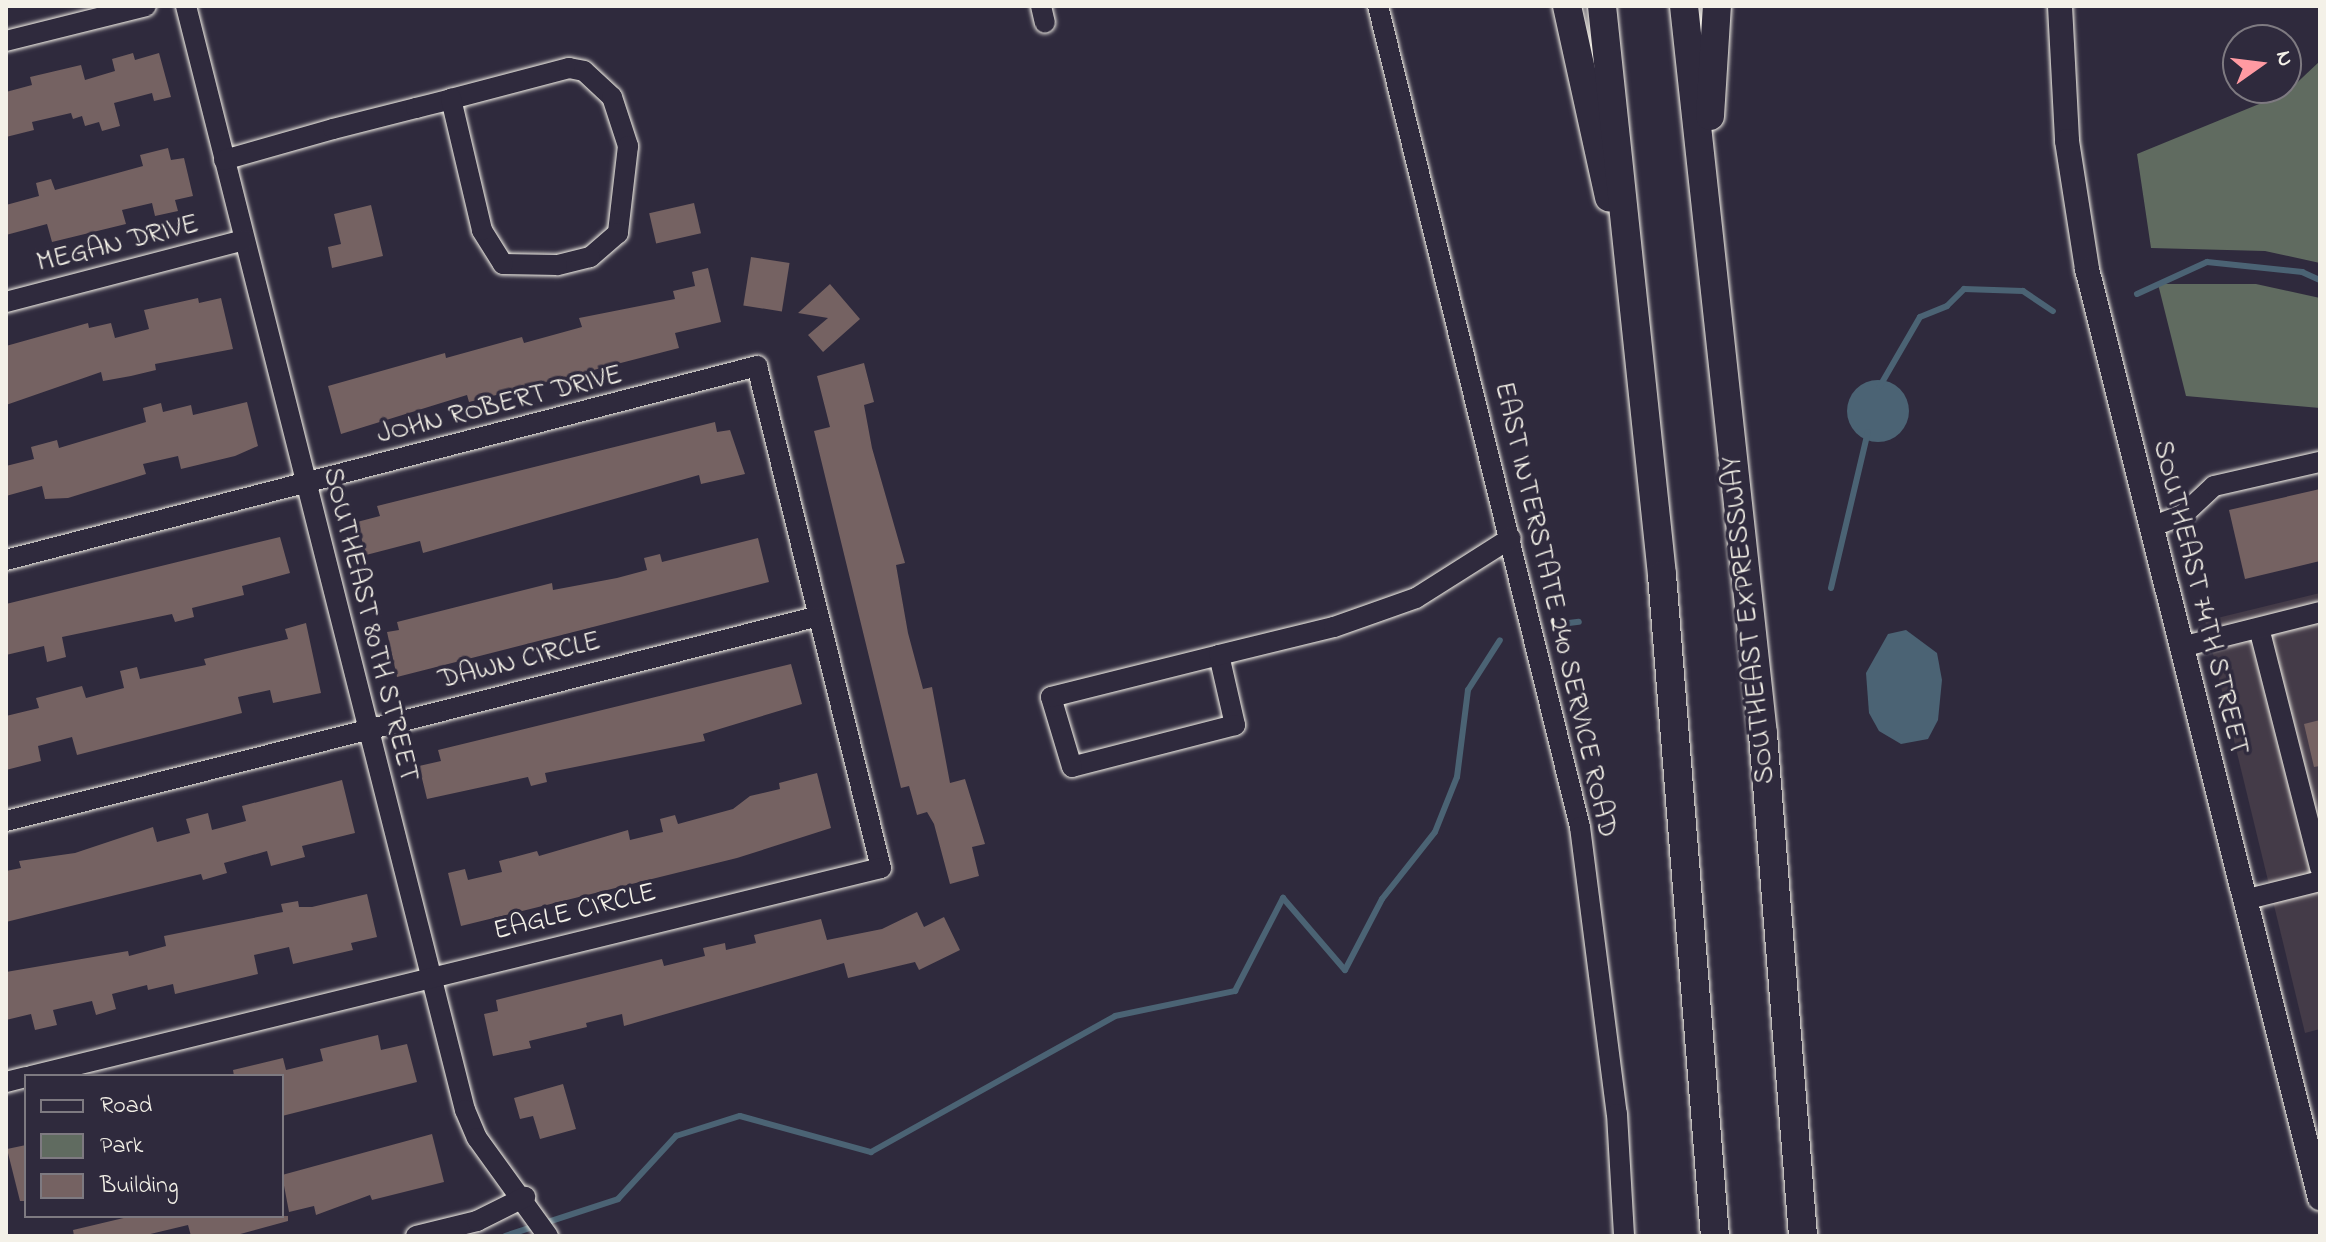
<!DOCTYPE html>
<html>
<head>
<meta charset="utf-8">
<style>
  body { margin:0 }
  #map { position:relative; width:2326px; height:1242px; overflow:hidden; background:#2f2a3d; font-family:"Indie Flower",sans-serif }
  div>[style] { position:absolute }
  [style*='--x'] { left:calc(var(--x)*1px); top:calc(var(--y)*1px); width:calc(var(--w)*1px); rotate:calc(var(--a)*1deg) }
  .built>* { inset:0; background:#443b48 }
  .green>* { inset:0; background:#606b60 }
  .water>* { inset:0; background:#4b6374 }
  .round { border-radius:50% }
  .stream>* { height:6px; margin:-3px; padding:0 3px; transform-origin:3px; border-radius:3px; background:#4b6374 }
  .building>* { inset:0; background:#756262; transform-origin:0 0 }
  .roads { filter:drop-shadow(0 0 2px #f4f1e8) drop-shadow(0 0 2px #f4f1e8) }
  .minor>* { height:20px; margin:-10px; padding:0 10px; transform-origin:10px; border-radius:10px; background:#2f2a3d }
  .major>* { height:24px; margin:-12px; padding:0 12px; transform-origin:12px; border-radius:12px; background:#2f2a3d }
  .highway>* { height:28px; margin:-14px; padding:0 14px; transform-origin:14px; border-radius:14px; background:#2f2a3d }
  span { translate:-50% -50%; white-space:nowrap; text-align:center; line-height:1.15; -webkit-text-stroke:7px #2f2a3d; paint-order:stroke }
  .street-label { font-size:28px; color:#f4f1e8 }
  .frame { position:absolute; inset:0; border:8px solid #f4f1e8; pointer-events:none }
  .legend { position:absolute; left:24px; top:1074px; width:260px; height:144px; box-sizing:border-box; background:#2f2a3d; border:2px solid #7e7a81; margin:0; padding:10px 14px; list-style:none; font-size:24px; color:#f4f1e8 }
  .legend li { display:flex; align-items:center; gap:16px; height:40px }
  .legend b { width:40px; border:2px solid #7e7a81 }
  .north { position:absolute; left:2222px; top:24px; width:80px; height:80px; box-sizing:border-box; background:#2f2a3d; border:2px solid #7e7a81; border-radius:50%; rotate:76deg; font-size:22px; font-weight:700; line-height:32px; text-align:center; color:#f4f1e8 }
  .north::after { content:''; display:block; margin:auto; width:28px; height:36px; background:#ff9aa2; clip-path:polygon(50% 0,100% 100%,50% 72%,0 100%) }
</style>
</head>
<body>
<div id="map">
  <div class="built">
    <i style="clip-path:polygon(2320px 593px,2320px 1029px,2305px 1033px,2205px 621px)"></i>
  </div>
  <div class="green">
    <i style="clip-path:polygon(2320px 61px,2320px 263px,2265px 251px,2151px 248px,2137px 154px,2286px 93px)"></i>
    <i style="clip-path:polygon(2158px 284px,2256px 284px,2320px 298px,2320px 408px,2186px 396px)"></i>
  </div>
  <div class="water">
    <i class="round" style="left:1847px;top:380px;width:62px;height:62px"></i>
    <i style="clip-path:polygon(1906px 630px,1937px 653px,1942px 680px,1938px 720px,1928px 739px,1901px 744px,1879px 731px,1869px 713px,1866px 673px,1888px 634px)"></i>
  </div>
  <div class="stream">
    <i style="--x:2137;--y:294;--w:77;--a:-24.6"></i>
    <i style="--x:2207;--y:262;--w:96;--a:6"></i>
    <i style="--x:2302;--y:272;--w:20;--a:24"></i>
    <i style="--x:1880;--y:386;--w:80;--a:-59.9"></i>
    <i style="--x:1920;--y:317;--w:29;--a:-22"></i>
    <i style="--x:1947;--y:306;--w:24;--a:-45"></i>
    <i style="--x:1964;--y:289;--w:59;--a:1.9"></i>
    <i style="--x:2023;--y:291;--w:36;--a:34"></i>
    <i style="--x:1831;--y:588;--w:160;--a:-76.7"></i>
    <i style="--x:1553;--y:625;--w:26;--a:-7"></i>
    <i style="--x:505;--y:1236;--w:119;--a:-18.1"></i>
    <i style="--x:618;--y:1199;--w:86;--a:-47.4"></i>
    <i style="--x:676;--y:1136;--w:67;--a:-17.4"></i>
    <i style="--x:740;--y:1116;--w:136;--a:15.4"></i>
    <i style="--x:871;--y:1152;--w:279;--a:-29.1"></i>
    <i style="--x:1115;--y:1016;--w:123;--a:-11.8"></i>
    <i style="--x:1235;--y:991;--w:105;--a:-62.7"></i>
    <i style="--x:1283;--y:898;--w:95;--a:49.3"></i>
    <i style="--x:1345;--y:970;--w:80;--a:-62.5"></i>
    <i style="--x:1382;--y:899;--w:85;--a:-51.7"></i>
    <i style="--x:1435;--y:832;--w:59;--a:-68.2"></i>
    <i style="--x:1457;--y:777;--w:88;--a:-82.8"></i>
    <i style="--x:1468;--y:690;--w:59;--a:-57.4"></i>
  </div>
  <div class="building">
    <i style="clip-path:polygon(133px 53px,135px 60px,159px 53px,171px 97px,154px 101px,152px 93px,114px 103px,120px 126px,102px 131px,99px 122px,85px 126px,82px 116px,73px 119px,71px 113px,32px 122px,34px 130px,6px 137px,6px 92px,32px 85px,30px 77px,81px 65px,85px 80px,115px 71px,112px 59px)"></i>
    <i style="clip-path:polygon(168px 148px,171px 160px,184px 158px,193px 196px,175px 200px,178px 211px,155px 216px,152px 203px,122px 210px,126px 224px,52px 242px,47px 224px,6px 235px,6px 205px,39px 196px,36px 183px,51px 179px,55px 190px,92px 180px,143px 166px,140px 155px)"></i>
    <i style="left:694px;top:203px;width:31px;height:46px;rotate:77deg"></i>
    <i style="clip-path:polygon(371px 205px,383px 256px,332px 268px,328px 247px,341px 244px,334px 214px)"></i>
    <i style="left:751px;top:257px;width:39px;height:49px;rotate:9deg"></i>
    <i style="clip-path:polygon(708px 268px,721px 322px,675px 333px,679px 348px,469px 402px,467px 395px,341px 434px,328px 386px,445px 353px,446px 358px,522px 337px,524px 343px,582px 327px,579px 318px,675px 299px,673px 291px,695px 286px,692px 272px)"></i>
    <i style="clip-path:polygon(830px 284px,860px 319px,823px 352px,808px 335px,828px 318px,798px 313px)"></i>
    <i style="clip-path:polygon(198px 298px,199px 303px,221px 298px,233px 349px,155px 364px,156px 370px,131px 376px,103px 381px,101px 372px,6px 405px,6px 346px,88px 323px,89px 328px,111px 323px,115px 338px,149px 329px,144px 310px)"></i>
    <i style="clip-path:polygon(864px 363px,874px 402px,864px 405px,872px 448px,905px 563px,896px 565px,908px 633px,923px 689px,932px 687px,950px 783px,965px 779px,985px 844px,972px 847px,979px 876px,950px 884px,934px 824px,927px 812px,917px 815px,909px 786px,901px 788px,814px 431px,830px 427px,817px 376px)"></i>
    <i style="clip-path:polygon(247px 402px,258px 446px,235px 456px,181px 469px,178px 456px,143px 464px,146px 474px,68px 498px,45px 499px,42px 486px,6px 496px,6px 466px,34px 459px,31px 447px,57px 440px,59px 448px,146px 422px,143px 408px,161px 403px,163px 412px,191px 405px,193px 415px)"></i>
    <i style="clip-path:polygon(715px 422px,717px 432px,730px 430px,745px 474px,701px 484px,699px 475px,423px 553px,420px 541px,366px 555px,357px 522px,380px 516px,377px 506px)"></i>
    <i style="clip-path:polygon(2320px 489px,2320px 561px,2245px 579px,2229px 510px)"></i>
    <i style="clip-path:polygon(280px 537px,290px 573px,242px 586px,244px 595px,192px 608px,194px 617px,175px 622px,172px 614px,62px 637px,66px 657px,47px 662px,44px 646px,6px 655px,6px 604px)"></i>
    <i style="clip-path:polygon(758px 538px,769px 582px,397px 677px,387px 632px,399px 630px,397px 622px,552px 583px,553px 590px,617px 578px,647px 570px,644px 558px,660px 554px,662px 562px)"></i>
    <i style="clip-path:polygon(306px 623px,321px 693px,273px 703px,270px 690px,238px 697px,242px 713px,77px 755px,72px 737px,38px 746px,41px 761px,6px 770px,6px 716px,39px 708px,36px 698px,82px 686px,86px 698px,124px 688px,120px 671px,137px 667px,140px 679px,206px 665px,204px 659px,288px 639px,285px 629px)"></i>
    <i style="clip-path:polygon(791px 664px,802px 704px,703px 734px,705px 741px,545px 773px,547px 782px,531px 786px,528px 777px,427px 799px,419px 766px,441px 761px,438px 750px)"></i>
    <i style="clip-path:polygon(2320px 720px,2320px 766px,2314px 767px,2304px 724px)"></i>
    <i style="clip-path:polygon(817px 773px,831px 828px,737px 858px,461px 926px,448px 873px,465px 869px,468px 880px,502px 872px,499px 861px,537px 851px,539px 856px,628px 830px,630px 840px,663px 832px,660px 819px,675px 815px,678px 824px,733px 809px,750px 796px,780px 789px,779px 783px)"></i>
    <i style="clip-path:polygon(342px 780px,355px 833px,302px 846px,305px 857px,271px 866px,267px 851px,224px 863px,227px 873px,203px 880px,201px 874px,6px 922px,6px 871px,21px 868px,19px 861px,75px 853px,153px 827px,157px 842px,190px 833px,186px 819px,208px 813px,212px 830px,246px 821px,242px 806px)"></i>
    <i style="clip-path:polygon(367px 894px,377px 937px,351px 943px,353px 950px,293px 964px,289px 947px,254px 955px,258px 974px,175px 994px,173px 984px,148px 990px,147px 985px,112px 994px,116px 1009px,96px 1015px,92px 1001px,53px 1010px,57px 1025px,35px 1030px,31px 1014px,6px 1020px,6px 972px,128px 951px,129px 956px,166px 946px,164px 936px,283px 912px,281px 904px,298px 901px,299px 907px,312px 907px)"></i>
    <i style="clip-path:polygon(917px 912px,924px 927px,944px 917px,960px 950px,919px 970px,915px 962px,848px 978px,844px 963px,624px 1026px,622px 1014px,586px 1023px,587px 1027px,529px 1041px,531px 1048px,493px 1056px,484px 1014px,498px 1011px,496px 1000px,662px 959px,664px 966px,705px 956px,703px 948px,725px 943px,726px 950px,756px 943px,754px 935px,821px 919px,827px 940px,882px 929px)"></i>
    <i style="clip-path:polygon(378px 1035px,381px 1050px,407px 1044px,417px 1082px,282px 1116px,282px 1076px,234px 1076px,233px 1070px,283px 1058px,286px 1070px,323px 1061px,320px 1049px)"></i>
    <i style="clip-path:polygon(563px 1084px,576px 1129px,540px 1139px,533px 1116px,520px 1119px,514px 1098px)"></i>
    <i style="clip-path:polygon(432px 1134px,444px 1182px,372px 1200px,370px 1195px,316px 1215px,314px 1206px,289px 1212px,282px 1175px)"></i>
    <i style="clip-path:polygon(26px 1145px,26px 1201px,20px 1201px,7px 1149px)"></i>
    <i style="clip-path:polygon(132px 1216px,288px 1216px,288px 1221px,233px 1236px,191px 1236px,188px 1225px,142px 1236px,74px 1236px,73px 1230px)"></i>
  </div>
  <div class="roads">
    <div class="minor">
      <i style="--x:186;--y:6;--w:1139;--a:75.82"></i>
      <i style="--x:465;--y:1110;--w:30;--a:67"></i>
      <i style="--x:477;--y:1138;--w:121;--a:54.1"></i>
      <i style="--x:1041;--y:6;--w:17;--a:77"></i>
      <i style="--x:1378;--y:6;--w:845;--a:76.18"></i>
      <i style="--x:1580;--y:827;--w:289;--a:82.7"></i>
      <i style="--x:1617;--y:1114;--w:122;--a:86.7"></i>
      <i style="--x:6;--y:41;--w:144;--a:-14"></i>
      <i style="--x:224;--y:160;--w:113;--a:-15.9"></i>
      <i style="--x:333;--y:129;--w:86;--a:-14.2"></i>
      <i style="--x:416;--y:108;--w:36;--a:-14"></i>
      <i style="--x:451;--y:99;--w:122;--a:-14.7"></i>
      <i style="--x:569;--y:68;--w:15;--a:11"></i>
      <i style="--x:584;--y:71;--w:38;--a:43"></i>
      <i style="--x:612;--y:97;--w:52;--a:71.9"></i>
      <i style="--x:628;--y:146;--w:88;--a:96.6"></i>
      <i style="--x:618;--y:233;--w:37;--a:139"></i>
      <i style="--x:590;--y:257;--w:34;--a:166"></i>
      <i style="--x:557;--y:265;--w:54;--a:-178.9"></i>
      <i style="--x:503;--y:264;--w:40;--a:-122"></i>
      <i style="--x:482;--y:230;--w:135;--a:-103.3"></i>
      <i style="--x:6;--y:302;--w:246;--a:-14.6"></i>
      <i style="--x:2151;--y:527;--w:34;--a:-21"></i>
      <i style="--x:2183;--y:515;--w:42;--a:-43.1"></i>
      <i style="--x:2214;--y:486;--w:109;--a:-12.8"></i>
      <i style="--x:6;--y:560;--w:776;--a:-14.48"></i>
      <i style="--x:757;--y:366;--w:517;--a:76.13"></i>
      <i style="--x:881;--y:868;--w:875;--a:166.25"></i>
      <i style="--x:2259;--y:628;--w:248;--a:75.7"></i>
      <i style="--x:2181;--y:647;--w:143;--a:-14.1"></i>
      <i style="--x:1219;--y:655;--w:72;--a:77.1"></i>
      <i style="--x:1235;--y:725;--w:168;--a:165.6"></i>
      <i style="--x:1072;--y:767;--w:73;--a:-106.7"></i>
      <i style="--x:1051;--y:697;--w:173;--a:-14"></i>
      <i style="--x:1219;--y:655;--w:118;--a:-13.7"></i>
      <i style="--x:1334;--y:627;--w:87;--a:-19.5"></i>
      <i style="--x:1416;--y:598;--w:112;--a:-32.3"></i>
      <i style="--x:6;--y:821;--w:834;--a:-14.15"></i>
      <i style="--x:2244;--y:900;--w:78;--a:-14"></i>
      <i style="--x:6;--y:1082;--w:21;--a:-14"></i>
      <i style="--x:416;--y:1236;--w:63;--a:-13.8"></i>
      <i style="--x:477;--y:1221;--w:54;--a:-26.6"></i>
    </div>
    <div class="major">
      <i style="--x:2060;--y:6;--w:135;--a:87"></i>
      <i style="--x:2067;--y:141;--w:130;--a:81.1"></i>
      <i style="--x:2087;--y:269;--w:958;--a:75.92"></i>
    </div>
    <div class="highway">
      <i style="--x:1567;--y:6;--w:196;--a:77.6"></i>
      <i style="--x:1602;--y:6;--w:572;--a:83.98"></i>
      <i style="--x:1662;--y:575;--w:663;--a:85.42"></i>
      <i style="--x:1684;--y:6;--w:732;--a:83.81"></i>
      <i style="--x:1763;--y:734;--w:504;--a:85.44"></i>
      <i style="--x:1710;--y:116;--w:110;--a:-86.4"></i>
    </div>
  </div>
  <div class="street-label">
    <span style="left:118px;top:245px;rotate:-14deg">MEGAN DRIVE</span>
    <span style="left:500px;top:406px;rotate:-14deg">JOHN ROBERT DRIVE</span>
    <span style="left:2199px;top:598px;rotate:76deg">SOUTHEAST 74TH STREET</span>
    <span style="left:1554px;top:610px;rotate:77deg">EAST INTERSTATE 240 SERVICE ROAD</span>
    <span style="left:1750px;top:620px;rotate:-96deg">SOUTHEAST EXPRESSWAY</span>
    <span style="left:369px;top:625px;rotate:76deg">SOUTHEAST 80TH STREET</span>
    <span style="left:520px;top:662px;rotate:-14deg">DAWN CIRCLE</span>
    <span style="left:575px;top:913px;rotate:-14deg">EAGLE CIRCLE</span>
  </div>
  <div class="frame"></div>
  <ul class="legend">
  <li><b style="height:10px;background:#2f2a3d"></b>Road</li>
  <li><b style="height:22px;background:#606b60"></b>Park</li>
  <li><b style="height:22px;background:#756262"></b>Building</li>
  </ul>
  <div class="north">N</div>
</div>
</body>
</html>
